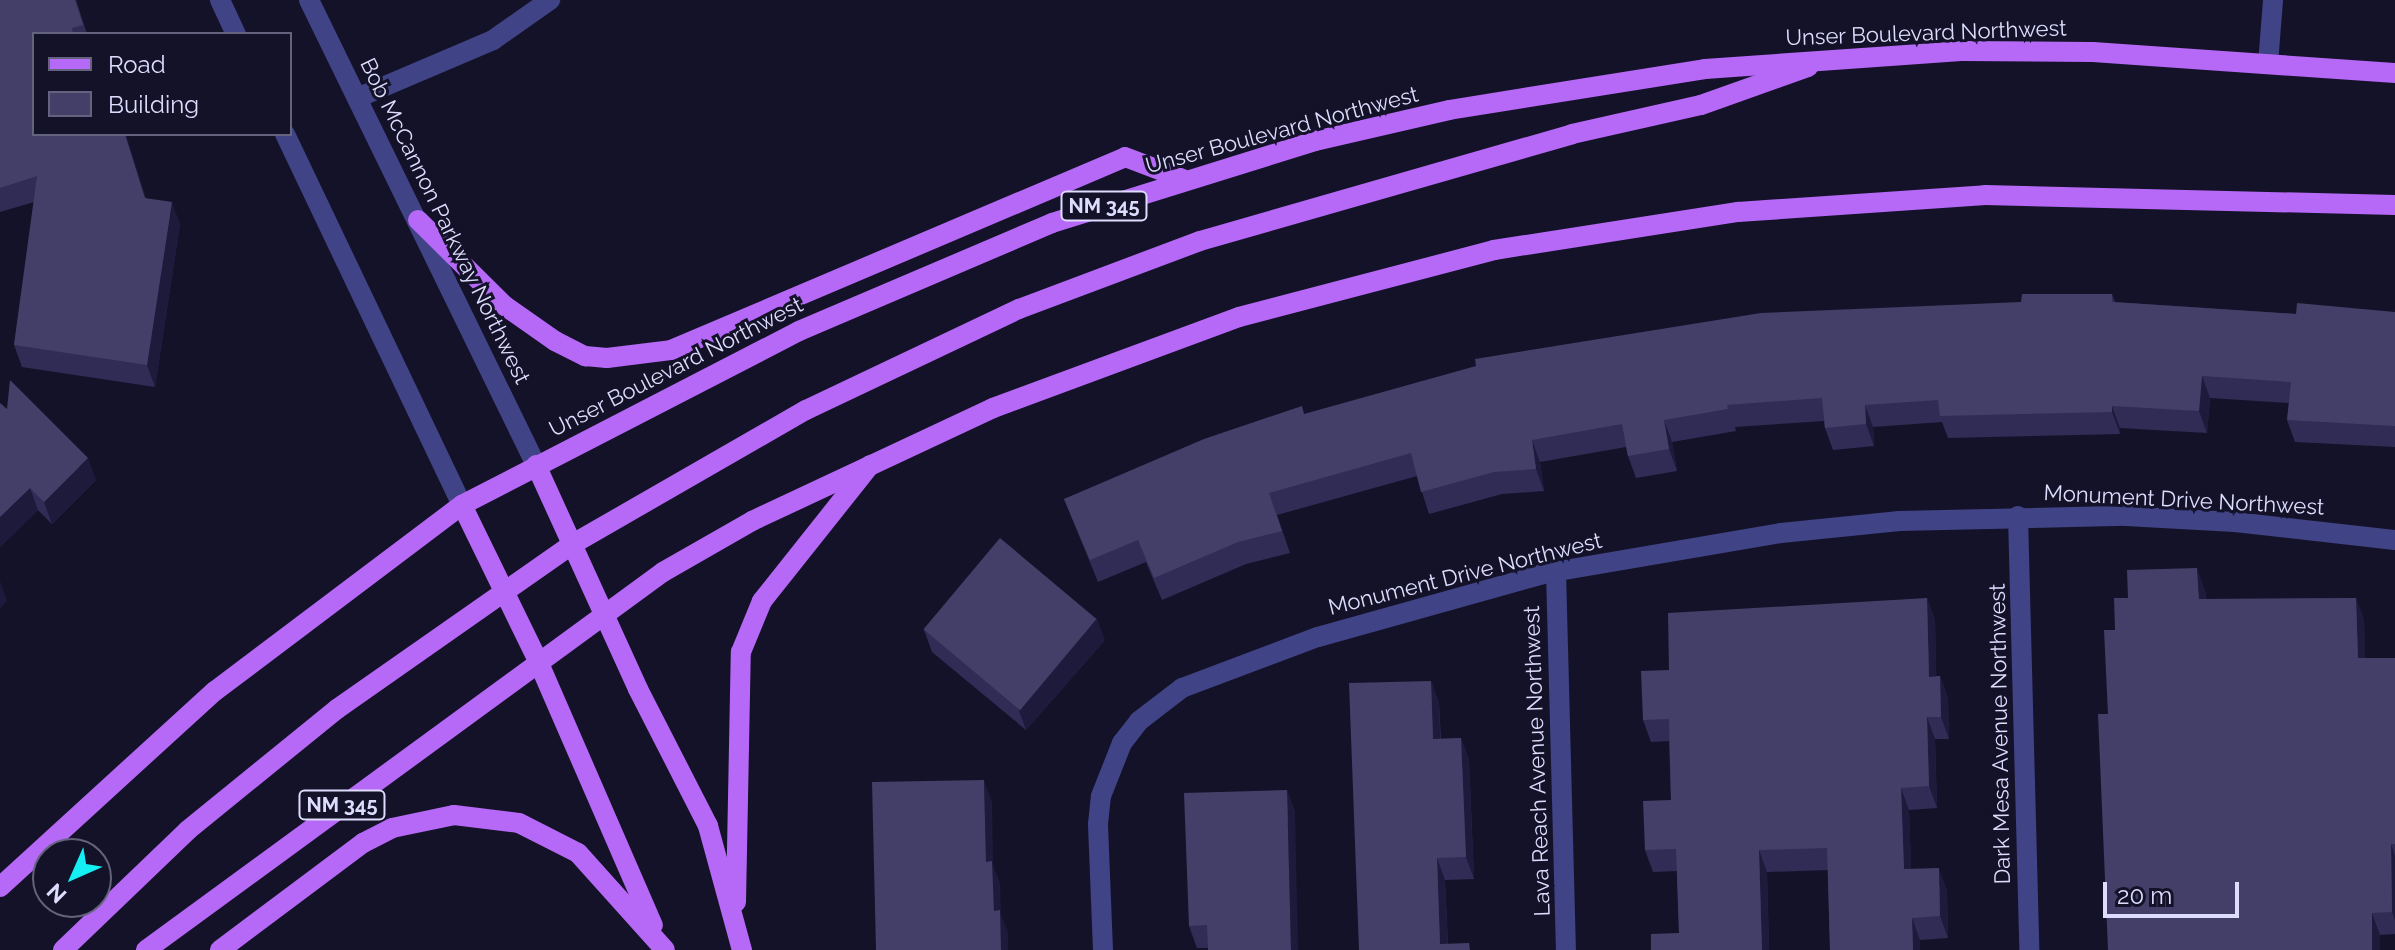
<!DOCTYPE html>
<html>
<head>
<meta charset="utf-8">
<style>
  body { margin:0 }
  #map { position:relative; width:2395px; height:950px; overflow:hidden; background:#141229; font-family:Raleway,sans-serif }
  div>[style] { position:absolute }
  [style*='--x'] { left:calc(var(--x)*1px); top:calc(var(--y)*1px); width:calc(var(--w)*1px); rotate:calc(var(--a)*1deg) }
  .service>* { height:20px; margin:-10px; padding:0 10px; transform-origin:10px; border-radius:10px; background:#404385 }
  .minor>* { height:20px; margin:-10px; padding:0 10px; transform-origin:10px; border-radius:10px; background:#404385 }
  .tertiary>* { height:20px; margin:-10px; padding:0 10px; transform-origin:10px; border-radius:10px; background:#404385 }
  .primary>* { height:20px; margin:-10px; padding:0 10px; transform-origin:10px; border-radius:10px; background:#b669f7 }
  .wall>* { inset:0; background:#312c56 }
  .shaded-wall>* { inset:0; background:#1e1a3c }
  .building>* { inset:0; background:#433f68; transform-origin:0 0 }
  span { translate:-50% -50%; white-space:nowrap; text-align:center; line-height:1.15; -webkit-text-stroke:6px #141229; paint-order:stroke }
  .shield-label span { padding:2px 6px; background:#141229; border:2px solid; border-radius:6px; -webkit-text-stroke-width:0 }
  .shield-label { font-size:20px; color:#dddcfd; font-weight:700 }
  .street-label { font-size:22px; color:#dddcfd }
  .legend { position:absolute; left:32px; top:32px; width:260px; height:104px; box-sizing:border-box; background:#141229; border:2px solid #64637e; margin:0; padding:10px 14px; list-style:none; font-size:24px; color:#dddcfd }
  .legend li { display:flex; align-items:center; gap:16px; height:40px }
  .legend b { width:40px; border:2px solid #64637e }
  .north { position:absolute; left:32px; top:838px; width:80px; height:80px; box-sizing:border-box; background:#141229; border:2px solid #64637e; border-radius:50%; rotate:225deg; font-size:22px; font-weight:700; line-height:32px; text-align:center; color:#dddcfd }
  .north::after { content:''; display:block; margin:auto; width:28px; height:36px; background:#13eff2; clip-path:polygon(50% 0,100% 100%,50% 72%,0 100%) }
  .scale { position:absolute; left:2103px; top:882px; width:136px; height:36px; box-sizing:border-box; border:4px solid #dddcfd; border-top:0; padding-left:10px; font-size:24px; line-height:28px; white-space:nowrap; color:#dddcfd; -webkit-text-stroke:6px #141229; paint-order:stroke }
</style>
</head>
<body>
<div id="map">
  <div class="service">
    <i style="--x:357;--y:98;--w:148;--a:-23.1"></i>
    <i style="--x:493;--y:40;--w:70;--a:-35.1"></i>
  </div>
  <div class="minor">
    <i style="--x:2268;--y:64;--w:64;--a:-85.5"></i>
    <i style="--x:2018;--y:516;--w:434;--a:88.5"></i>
    <i style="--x:1556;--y:571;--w:379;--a:88.5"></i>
    <i style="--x:1103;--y:950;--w:126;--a:-92.3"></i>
    <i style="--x:1098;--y:824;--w:28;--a:-84"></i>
    <i style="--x:1101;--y:796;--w:57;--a:-68.4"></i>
    <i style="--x:1122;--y:743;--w:28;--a:-52"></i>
    <i style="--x:1139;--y:721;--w:54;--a:-37.5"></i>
    <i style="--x:1182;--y:688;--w:145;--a:-20.6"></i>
    <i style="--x:1318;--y:637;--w:238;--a:-15.6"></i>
    <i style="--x:1547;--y:573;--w:237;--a:-9.7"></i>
    <i style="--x:1781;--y:533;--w:119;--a:-5.8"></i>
    <i style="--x:1899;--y:521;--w:227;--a:-1.3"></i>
    <i style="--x:2126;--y:516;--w:109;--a:3.2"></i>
    <i style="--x:2235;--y:522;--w:161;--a:6.4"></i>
  </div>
  <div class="tertiary">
    <i style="--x:220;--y:0;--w:38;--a:65"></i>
    <i style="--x:309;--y:0;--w:517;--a:63.98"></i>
    <i style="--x:285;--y:134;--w:411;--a:64.5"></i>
  </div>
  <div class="primary">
    <i style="--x:418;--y:220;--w:122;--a:44.7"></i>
    <i style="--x:505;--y:306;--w:61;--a:35"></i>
    <i style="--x:555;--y:341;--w:34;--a:27"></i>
    <i style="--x:585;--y:356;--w:22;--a:5"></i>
    <i style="--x:607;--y:358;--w:64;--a:-7.1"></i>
    <i style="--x:671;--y:350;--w:493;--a:-23"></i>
    <i style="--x:1125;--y:157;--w:62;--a:20.8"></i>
    <i style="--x:536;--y:465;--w:246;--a:65.5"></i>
    <i style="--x:638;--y:689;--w:154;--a:62.9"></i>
    <i style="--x:708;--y:826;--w:129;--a:74.7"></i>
    <i style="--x:462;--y:505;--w:174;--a:64"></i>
    <i style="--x:538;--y:661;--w:288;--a:66.5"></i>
    <i style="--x:0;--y:887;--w:291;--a:-42.4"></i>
    <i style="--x:215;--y:691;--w:309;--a:-37"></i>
    <i style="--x:462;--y:505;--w:379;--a:-27.3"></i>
    <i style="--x:799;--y:331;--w:275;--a:-23.1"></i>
    <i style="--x:1052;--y:223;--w:275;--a:-17.3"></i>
    <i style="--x:1315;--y:141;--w:138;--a:-13"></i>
    <i style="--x:1449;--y:110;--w:259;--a:-9.1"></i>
    <i style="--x:1705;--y:69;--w:260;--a:-4"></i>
    <i style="--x:1964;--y:51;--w:129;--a:0.4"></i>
    <i style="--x:2093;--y:52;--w:303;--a:4"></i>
    <i style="--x:736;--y:902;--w:250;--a:-88.9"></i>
    <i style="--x:741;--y:652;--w:55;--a:-67.6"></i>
    <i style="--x:762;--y:601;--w:174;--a:-51.5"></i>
    <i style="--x:63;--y:950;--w:173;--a:-43.8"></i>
    <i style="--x:188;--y:830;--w:192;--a:-39.1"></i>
    <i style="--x:337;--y:709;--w:286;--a:-35"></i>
    <i style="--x:571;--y:545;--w:271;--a:-29.9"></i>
    <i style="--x:806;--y:410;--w:236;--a:-25.4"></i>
    <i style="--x:1019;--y:309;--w:193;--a:-20.6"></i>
    <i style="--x:1200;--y:241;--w:387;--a:-16"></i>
    <i style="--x:1572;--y:134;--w:132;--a:-12.7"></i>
    <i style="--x:1701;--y:105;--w:114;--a:-19.6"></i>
    <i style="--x:146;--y:950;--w:640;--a:-36.17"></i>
    <i style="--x:663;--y:572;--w:103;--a:-29.8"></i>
    <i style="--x:752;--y:521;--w:266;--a:-25.1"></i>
    <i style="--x:993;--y:408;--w:262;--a:-20.3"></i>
    <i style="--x:1239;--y:317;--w:264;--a:-14.7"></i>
    <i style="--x:1494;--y:250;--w:247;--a:-8.9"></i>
    <i style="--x:1738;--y:212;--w:248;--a:-3.9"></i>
    <i style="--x:1985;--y:195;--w:410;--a:1.4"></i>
    <i style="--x:220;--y:950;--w:179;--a:-36.8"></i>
    <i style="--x:363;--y:843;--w:33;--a:-27"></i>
    <i style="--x:392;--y:828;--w:63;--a:-11.8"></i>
    <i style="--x:454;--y:815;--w:65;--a:7"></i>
    <i style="--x:519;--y:823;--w:66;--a:27"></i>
    <i style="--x:578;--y:853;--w:130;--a:48.1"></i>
  </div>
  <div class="wall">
    <i style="clip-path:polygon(0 0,76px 0,87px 34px,34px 34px,146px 198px,180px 224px,155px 387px,22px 367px,14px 345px,34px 202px,0 212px)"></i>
    <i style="clip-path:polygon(2112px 294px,2115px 302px,2296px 314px,2395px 312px,2395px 447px,2295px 442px,2287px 420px,2289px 403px,2210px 398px,2207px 433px,2120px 428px,2120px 434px,1948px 438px,1942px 422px,1873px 427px,1874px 446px,1833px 450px,1825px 428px,1824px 421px,1735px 427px,1736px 431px,1672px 442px,1677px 471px,1636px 478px,1628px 456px,1626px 447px,1540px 462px,1544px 491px,1502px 494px,1429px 514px,1417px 476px,1277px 515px,1290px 553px,1246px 564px,1162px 600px,1146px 562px,1098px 582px,1064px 499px,1305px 414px,2021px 302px)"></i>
    <i style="clip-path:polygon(7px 409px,96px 480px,52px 524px,38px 510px,0 547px)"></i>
    <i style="clip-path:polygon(2205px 590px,2206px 599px,2356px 598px,2364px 620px,2365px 658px,2395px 658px,2395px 934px,2380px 935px,2380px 950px,2108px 950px,2108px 714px,2115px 630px)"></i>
    <i style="clip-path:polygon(1927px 598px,1935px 620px,1936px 676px,1940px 676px,1948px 698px,1949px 739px,1935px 739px,1937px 808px,1909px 810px,1911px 869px,1947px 890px,1948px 938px,1920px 940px,1920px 950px,1830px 950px,1828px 870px,1767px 872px,1769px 950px,1651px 950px,1679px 933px,1677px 871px,1653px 872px,1645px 850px,1671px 800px,1669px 741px,1651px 742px,1643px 720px,1669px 670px)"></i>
    <i style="clip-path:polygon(924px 630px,1105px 640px,1026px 730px,932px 652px)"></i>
    <i style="clip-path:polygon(1431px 681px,1439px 703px,1441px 739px,1461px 738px,1469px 760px,1474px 879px,1445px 880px,1448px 944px,1359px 950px)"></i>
    <i style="clip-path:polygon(1287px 790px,1295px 812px,1208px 948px,1197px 948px,1189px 926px)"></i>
  </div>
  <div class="shaded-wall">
    <i style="clip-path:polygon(125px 134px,126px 134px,153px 220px,145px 198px)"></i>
    <i style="clip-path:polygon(172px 202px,180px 224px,155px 387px,147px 365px)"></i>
    <i style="clip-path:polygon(2202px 376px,2210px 398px,2207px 433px,2199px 411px)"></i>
    <i style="clip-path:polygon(1865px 405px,1873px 427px,1874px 446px,1866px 424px)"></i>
    <i style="clip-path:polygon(2112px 406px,2120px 428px,2120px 434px,2112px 412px)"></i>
    <i style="clip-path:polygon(1664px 420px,1672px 442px,1677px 471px,1669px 449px)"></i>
    <i style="clip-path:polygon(1532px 440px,1540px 462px,1544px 491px,1536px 469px)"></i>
    <i style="clip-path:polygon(88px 458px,96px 480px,52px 524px,44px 502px)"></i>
    <i style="clip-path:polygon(30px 488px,38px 510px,0 547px,0 517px)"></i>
    <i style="clip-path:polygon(2197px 568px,2205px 590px,2207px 621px,2199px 599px)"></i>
    <i style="clip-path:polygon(0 581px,7px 601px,0 608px)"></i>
    <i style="clip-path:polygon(1927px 598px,1935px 620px,1937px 699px,1929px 677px)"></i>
    <i style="clip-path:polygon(2356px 598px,2364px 620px,2366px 680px,2358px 658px)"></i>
    <i style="clip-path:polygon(1097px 618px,1105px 640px,1026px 730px,1018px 708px)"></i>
    <i style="clip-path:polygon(1940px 676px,1948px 698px,1949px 739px,1941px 717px)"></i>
    <i style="clip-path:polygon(1431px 681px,1439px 703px,1441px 761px,1433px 739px)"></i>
    <i style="clip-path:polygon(1927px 717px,1935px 739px,1937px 808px,1929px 786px)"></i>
    <i style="clip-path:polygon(1461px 738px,1469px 760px,1474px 879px,1466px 857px)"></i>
    <i style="clip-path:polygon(984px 780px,992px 802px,993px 865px,1000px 883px,1001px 915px,1008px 932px,1008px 950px,1001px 950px,986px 862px)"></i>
    <i style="clip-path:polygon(1901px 788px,1909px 810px,1912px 891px,1904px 869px)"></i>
    <i style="clip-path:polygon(1287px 790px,1295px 812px,1298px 950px,1291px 950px)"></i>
    <i style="clip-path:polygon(2391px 844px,2395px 856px,2395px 920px,2392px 912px)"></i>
    <i style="clip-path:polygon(1759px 850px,1767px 872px,1769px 950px,1762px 950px)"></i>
    <i style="clip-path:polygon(1437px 858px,1445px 880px,1448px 950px,1440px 944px)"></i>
    <i style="clip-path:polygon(1939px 868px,1947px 890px,1948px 938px,1940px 916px)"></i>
    <i style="clip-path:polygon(2372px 913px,2380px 935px,2380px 950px,2372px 950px)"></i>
    <i style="clip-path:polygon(1912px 918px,1920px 940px,1920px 950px,1913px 950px)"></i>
  </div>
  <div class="building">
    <i style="clip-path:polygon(0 0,75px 0,83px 25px,72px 28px,73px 34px,34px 34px,34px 134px,125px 134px,145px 198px,172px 202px,147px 365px,14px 345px,37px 176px,0 188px)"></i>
    <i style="clip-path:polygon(2022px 294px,2112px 294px,2112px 302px,2296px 314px,2297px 303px,2395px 312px,2395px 426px,2287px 420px,2291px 382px,2202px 376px,2199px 411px,2112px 406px,2112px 412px,1940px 416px,1938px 400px,1865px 405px,1866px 424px,1825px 428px,1822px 398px,1727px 405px,1728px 409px,1664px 420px,1669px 449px,1628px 456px,1622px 424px,1532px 440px,1536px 469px,1494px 472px,1421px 492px,1411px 453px,1269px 493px,1282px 531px,1238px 542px,1154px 578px,1138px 540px,1090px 560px,1064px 499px,1204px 439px,1302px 406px,1304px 414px,1476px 366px,1475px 359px,1761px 313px,2021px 302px)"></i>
    <i style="clip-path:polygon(10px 380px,88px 458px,44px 502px,30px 488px,0 517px,0 403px,7px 409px)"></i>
    <i style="left:1000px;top:538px;width:126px;height:119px;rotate:40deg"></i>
    <i style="clip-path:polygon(2197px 568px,2199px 599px,2356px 598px,2358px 658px,2395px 658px,2395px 844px,2391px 844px,2392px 912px,2372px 913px,2372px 950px,2108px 950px,2098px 714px,2108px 714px,2104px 630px,2115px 630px,2114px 598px,2128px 598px,2127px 570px)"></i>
    <i style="clip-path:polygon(1927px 598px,1929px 677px,1940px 676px,1941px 717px,1927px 717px,1929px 786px,1901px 788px,1904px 869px,1939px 868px,1940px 916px,1912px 918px,1913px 950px,1830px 950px,1827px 848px,1759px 850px,1762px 950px,1651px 950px,1651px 934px,1679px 933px,1676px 849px,1645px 850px,1643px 801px,1671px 800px,1669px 719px,1643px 720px,1641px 671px,1669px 670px,1668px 613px)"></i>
    <i style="clip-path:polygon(1431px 681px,1433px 739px,1461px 738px,1466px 857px,1437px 858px,1440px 944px,1469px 943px,1470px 950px,1359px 950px,1349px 683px)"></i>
    <i style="clip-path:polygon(984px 780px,986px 862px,992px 861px,994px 911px,1000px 910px,1001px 950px,876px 950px,872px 782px)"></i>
    <i style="clip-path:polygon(1287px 790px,1291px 950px,1208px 950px,1207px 925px,1189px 926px,1184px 793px)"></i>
  </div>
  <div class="shield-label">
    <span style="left:1104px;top:206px">NM 345</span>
    <span style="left:342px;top:805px">NM 345</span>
  </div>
  <div class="street-label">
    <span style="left:1926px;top:33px;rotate:-2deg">Unser Boulevard Northwest</span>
    <span style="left:1282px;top:130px;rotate:-15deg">Unser Boulevard Northwest</span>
    <span style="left:445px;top:221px;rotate:64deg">Bob McCannon Parkway Northwest</span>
    <span style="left:676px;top:367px;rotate:-27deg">Unser Boulevard Northwest</span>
    <span style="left:2184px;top:500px;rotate:3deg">Monument Drive Northwest</span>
    <span style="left:1465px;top:574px;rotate:-14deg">Monument Drive Northwest</span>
    <span style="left:2000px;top:734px;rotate:-91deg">Dark Mesa Avenue Northwest</span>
    <span style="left:1537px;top:761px;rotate:-92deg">Lava Reach Avenue Northwest</span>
  </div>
  <ul class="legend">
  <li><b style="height:10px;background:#b669f7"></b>Road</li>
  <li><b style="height:22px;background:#433f68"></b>Building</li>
  </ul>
  <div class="north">N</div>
  <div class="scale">20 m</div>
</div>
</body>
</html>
